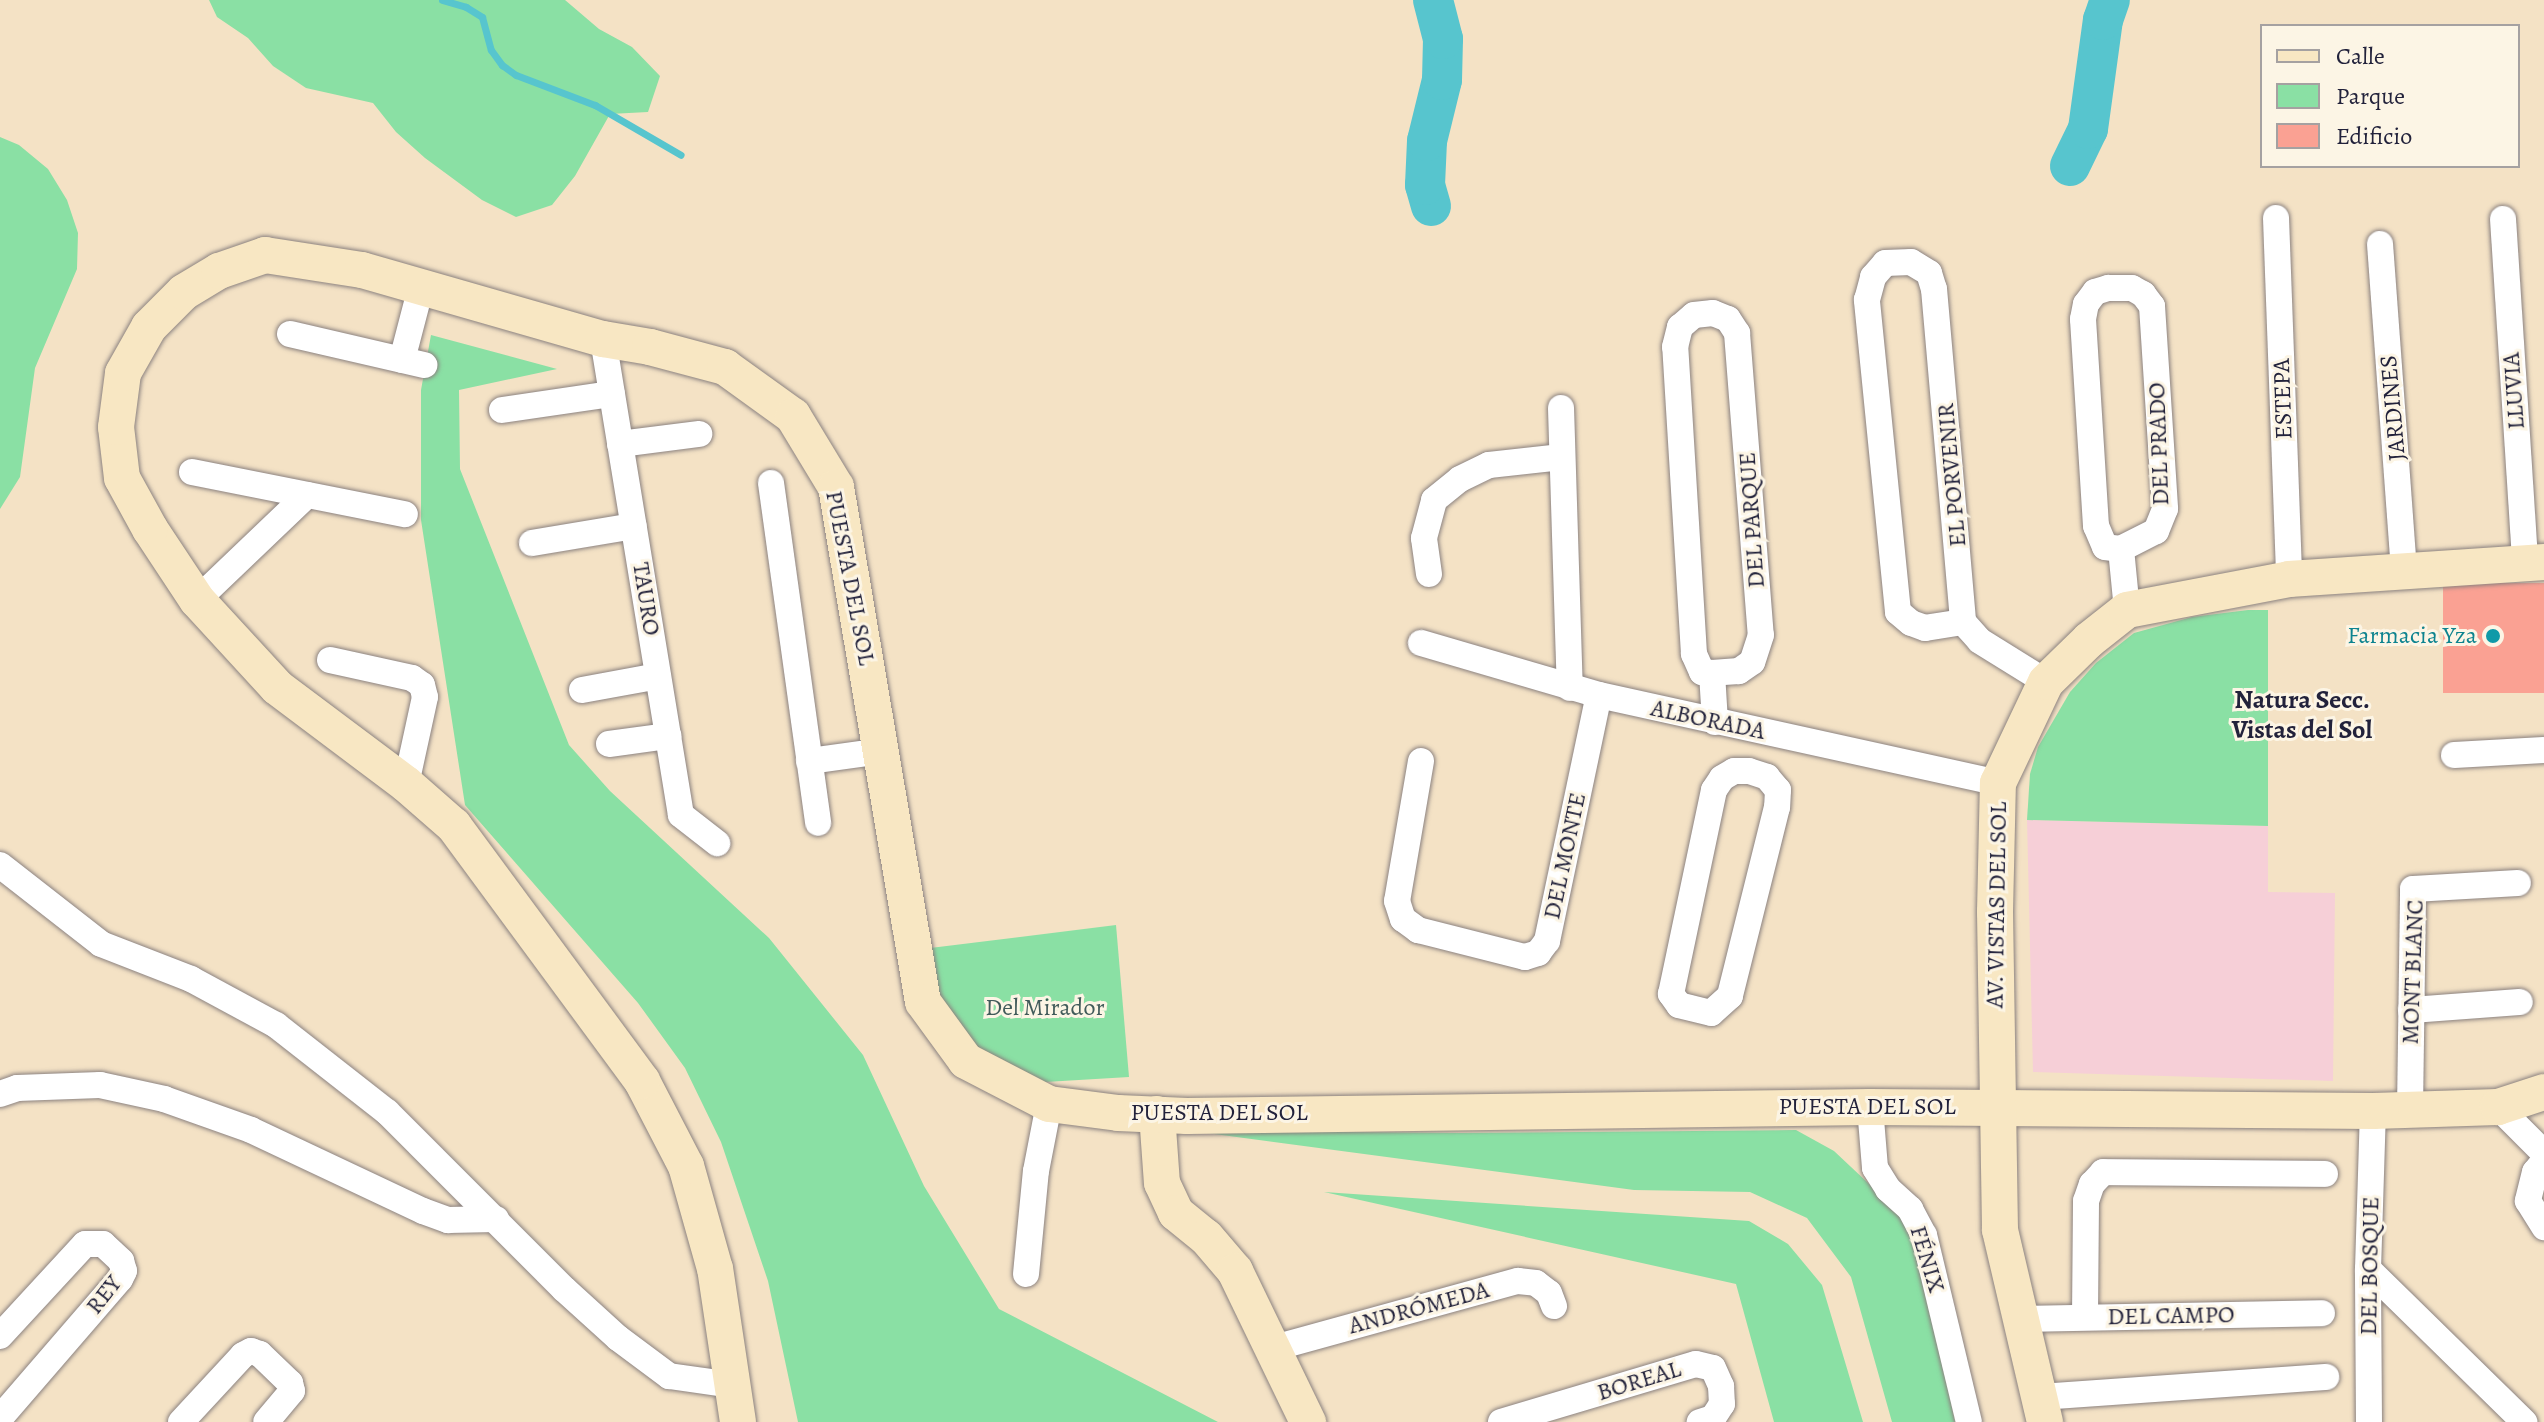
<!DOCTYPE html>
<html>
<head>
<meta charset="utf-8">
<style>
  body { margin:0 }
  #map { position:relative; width:2544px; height:1422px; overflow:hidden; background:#f4e2c5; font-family:Alegreya,serif }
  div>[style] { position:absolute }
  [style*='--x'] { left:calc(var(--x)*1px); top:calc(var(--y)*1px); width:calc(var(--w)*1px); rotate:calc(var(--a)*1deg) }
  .built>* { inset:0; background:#f6cfd7 }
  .green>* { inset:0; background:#8ae0a4 }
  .stream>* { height:7px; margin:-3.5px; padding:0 3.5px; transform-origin:3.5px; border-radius:3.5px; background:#57c5ce }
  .river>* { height:40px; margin:-20px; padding:0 20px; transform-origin:20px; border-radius:20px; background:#57c5ce }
  .building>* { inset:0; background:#faa193; transform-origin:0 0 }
  .roads { filter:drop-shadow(0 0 2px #8b8280) drop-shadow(0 0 2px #8b8280) }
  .street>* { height:26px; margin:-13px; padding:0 13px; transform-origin:13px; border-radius:13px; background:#fff }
  .secondary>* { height:36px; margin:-18px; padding:0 18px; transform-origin:18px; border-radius:18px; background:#f8e7c3 }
  .dots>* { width:22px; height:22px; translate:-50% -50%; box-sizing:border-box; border:4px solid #fcf5e5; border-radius:50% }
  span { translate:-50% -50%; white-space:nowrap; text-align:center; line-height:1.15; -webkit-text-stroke:6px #fcf5e5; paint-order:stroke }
  .street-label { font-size:24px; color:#22223b }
  .culture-label { font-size:24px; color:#0d838f }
  .right { translate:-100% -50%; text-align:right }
  .park-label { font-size:24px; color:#415b5a }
  .neighbourhood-label { font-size:26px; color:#22223b; font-weight:700 }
  .legend { position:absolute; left:2260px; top:24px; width:260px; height:144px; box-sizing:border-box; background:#fcf5e5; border:2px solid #a5a1a1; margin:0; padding:10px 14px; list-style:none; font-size:24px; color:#22223b }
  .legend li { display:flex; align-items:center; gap:16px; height:40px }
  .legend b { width:40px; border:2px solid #a5a1a1 }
</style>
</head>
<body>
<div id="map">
  <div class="built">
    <i style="clip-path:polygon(2027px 820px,2268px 826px,2268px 892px,2335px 893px,2333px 1081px,2033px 1072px)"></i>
  </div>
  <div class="green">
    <i style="clip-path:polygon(209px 0,565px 0,599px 29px,632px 47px,660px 76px,648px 112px,610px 114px,575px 176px,552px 205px,516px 217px,482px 200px,425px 158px,396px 132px,373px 103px,306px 88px,273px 66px,248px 38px,217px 17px)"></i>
    <i style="clip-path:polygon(0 137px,19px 145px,48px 169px,67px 200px,78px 233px,77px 269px,35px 368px,20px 477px,0 509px)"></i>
    <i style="clip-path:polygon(431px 335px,557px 369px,459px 390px,460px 469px,569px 745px,610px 791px,769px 938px,863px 1055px,924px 1186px,999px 1309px,1218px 1422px,798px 1422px,768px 1281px,721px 1142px,685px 1068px,638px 1003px,465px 805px,421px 520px,421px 390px)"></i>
    <i style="clip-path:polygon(2248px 610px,2268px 610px,2268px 826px,2027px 820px,2030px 774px,2038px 747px,2070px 692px,2096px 663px,2134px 633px,2192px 617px)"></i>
    <i style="clip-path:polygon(1116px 925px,1129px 1077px,1011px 1084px,966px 1061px,914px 950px)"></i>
    <i style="clip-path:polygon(1796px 1130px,1834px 1151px,1867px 1182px,1898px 1212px,1919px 1246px,1955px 1422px,1892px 1422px,1851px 1277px,1807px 1218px,1750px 1192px,1634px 1190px,1192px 1131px,1461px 1133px)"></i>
    <i style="clip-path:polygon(1324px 1192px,1749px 1221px,1788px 1244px,1822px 1285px,1863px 1422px,1774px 1422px,1736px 1284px)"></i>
  </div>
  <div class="stream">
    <i style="--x:442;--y:0;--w:25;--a:16"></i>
    <i style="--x:466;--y:7;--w:19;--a:32"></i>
    <i style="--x:482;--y:17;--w:34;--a:75"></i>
    <i style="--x:491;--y:50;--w:19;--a:54"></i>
    <i style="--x:502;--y:65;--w:17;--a:36"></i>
    <i style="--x:516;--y:75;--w:85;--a:20.8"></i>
    <i style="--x:595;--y:105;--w:99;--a:30.2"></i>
  </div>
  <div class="river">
    <i style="--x:2070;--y:166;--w:41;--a:-64.1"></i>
    <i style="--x:2088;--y:129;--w:110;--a:-82.2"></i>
    <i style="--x:2103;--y:20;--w:21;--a:-71"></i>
    <i style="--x:1431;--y:206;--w:22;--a:-106"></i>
    <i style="--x:1425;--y:185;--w:44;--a:-87.4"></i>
    <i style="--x:1427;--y:141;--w:63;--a:-76.2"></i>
    <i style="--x:1442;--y:80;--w:41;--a:-88.6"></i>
    <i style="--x:1443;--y:39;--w:40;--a:-104.4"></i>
  </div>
  <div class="building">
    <i style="left:2544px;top:583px;width:110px;height:101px;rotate:90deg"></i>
  </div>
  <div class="roads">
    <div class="street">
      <i style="--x:2276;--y:218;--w:361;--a:87.9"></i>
      <i style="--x:2503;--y:219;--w:344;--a:86.3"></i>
      <i style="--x:2380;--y:244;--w:329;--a:85.8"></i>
      <i style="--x:1713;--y:313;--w:16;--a:22"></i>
      <i style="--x:1728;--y:319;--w:17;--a:57"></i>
      <i style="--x:1737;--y:333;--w:303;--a:85.5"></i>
      <i style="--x:1761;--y:635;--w:28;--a:108"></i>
      <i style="--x:1752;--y:662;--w:16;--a:145"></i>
      <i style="--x:1739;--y:671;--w:27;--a:176"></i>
      <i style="--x:1712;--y:673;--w:10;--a:-174"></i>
      <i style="--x:1702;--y:672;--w:20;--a:-114"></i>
      <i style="--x:1694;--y:654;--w:308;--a:-93.5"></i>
      <i style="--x:1675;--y:347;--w:21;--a:-76"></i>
      <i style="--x:1680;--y:327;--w:18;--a:-41"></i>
      <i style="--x:1694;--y:315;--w:19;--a:-6"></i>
      <i style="--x:290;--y:334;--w:138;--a:13"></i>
      <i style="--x:603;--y:339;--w:482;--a:80.7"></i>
      <i style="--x:681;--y:815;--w:46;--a:37.9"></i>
      <i style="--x:402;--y:360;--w:75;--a:-75.4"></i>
      <i style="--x:1561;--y:408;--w:280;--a:88.2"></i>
      <i style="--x:502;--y:410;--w:111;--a:-8.3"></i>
      <i style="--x:620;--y:444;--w:80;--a:-7.2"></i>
      <i style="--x:192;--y:472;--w:217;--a:11.2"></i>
      <i style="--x:771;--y:483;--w:343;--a:82.1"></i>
      <i style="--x:532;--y:543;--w:103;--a:-9.5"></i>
      <i style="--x:2121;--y:549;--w:16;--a:-173"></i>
      <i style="--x:2105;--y:547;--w:23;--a:-113"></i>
      <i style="--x:2096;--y:526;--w:207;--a:-93.6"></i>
      <i style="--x:2083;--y:319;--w:15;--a:-79"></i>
      <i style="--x:2086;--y:304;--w:15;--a:-53"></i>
      <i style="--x:2095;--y:292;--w:14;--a:-17"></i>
      <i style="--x:2108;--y:288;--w:24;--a:0"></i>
      <i style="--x:2132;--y:288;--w:13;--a:29"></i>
      <i style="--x:2143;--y:294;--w:15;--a:53"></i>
      <i style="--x:2152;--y:306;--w:203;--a:86.3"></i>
      <i style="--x:2165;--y:509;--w:24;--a:112"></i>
      <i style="--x:2156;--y:531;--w:39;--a:153"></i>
      <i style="--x:2121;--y:549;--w:61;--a:84.4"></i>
      <i style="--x:1429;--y:574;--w:36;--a:-98"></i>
      <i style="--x:1424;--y:538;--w:39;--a:-75"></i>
      <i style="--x:1434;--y:500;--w:33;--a:-39"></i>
      <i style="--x:1460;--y:479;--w:32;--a:-26"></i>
      <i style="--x:1489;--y:465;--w:73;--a:-6.3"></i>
      <i style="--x:197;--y:600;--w:152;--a:-43.7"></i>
      <i style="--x:1963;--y:622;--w:38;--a:171"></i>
      <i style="--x:1925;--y:628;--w:15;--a:-160"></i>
      <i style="--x:1911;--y:623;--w:17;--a:-140"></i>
      <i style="--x:1898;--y:612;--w:314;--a:-95.7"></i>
      <i style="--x:1867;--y:300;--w:24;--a:-75"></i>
      <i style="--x:1873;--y:277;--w:18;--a:-49"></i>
      <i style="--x:1885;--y:263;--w:26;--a:-2"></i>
      <i style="--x:1911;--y:262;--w:21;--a:31"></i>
      <i style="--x:1929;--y:273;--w:17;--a:73"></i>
      <i style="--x:1934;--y:289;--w:334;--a:85"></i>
      <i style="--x:1963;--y:622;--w:25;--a:48"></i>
      <i style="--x:1980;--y:641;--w:78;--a:31.8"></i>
      <i style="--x:1421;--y:643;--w:185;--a:16.3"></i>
      <i style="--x:1599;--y:695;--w:409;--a:12.4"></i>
      <i style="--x:330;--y:660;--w:84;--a:12.4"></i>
      <i style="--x:412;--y:678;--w:12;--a:35"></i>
      <i style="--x:422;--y:685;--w:12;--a:76"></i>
      <i style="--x:425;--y:697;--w:89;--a:102.3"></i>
      <i style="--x:1712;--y:673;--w:49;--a:86.5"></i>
      <i style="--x:582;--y:690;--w:77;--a:-10.4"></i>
      <i style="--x:609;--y:744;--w:60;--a:-7.7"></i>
      <i style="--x:2454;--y:755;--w:90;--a:-3.2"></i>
      <i style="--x:809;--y:761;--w:74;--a:-7.8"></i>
      <i style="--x:1421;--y:761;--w:142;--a:99.7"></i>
      <i style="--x:1397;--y:901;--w:19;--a:72"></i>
      <i style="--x:1403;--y:919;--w:19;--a:36"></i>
      <i style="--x:1418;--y:930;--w:110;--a:14.2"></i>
      <i style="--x:1525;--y:957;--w:14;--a:-17"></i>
      <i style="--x:1538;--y:953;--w:15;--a:-53"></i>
      <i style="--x:1547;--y:941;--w:251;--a:-78.1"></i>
      <i style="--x:1734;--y:771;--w:15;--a:0"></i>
      <i style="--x:1749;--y:771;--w:19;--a:18"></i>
      <i style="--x:1767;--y:777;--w:17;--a:50"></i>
      <i style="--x:1778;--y:790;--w:17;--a:93"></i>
      <i style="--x:1777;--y:807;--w:195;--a:104"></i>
      <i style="--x:1730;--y:996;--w:25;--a:138"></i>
      <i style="--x:1711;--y:1013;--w:33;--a:-166"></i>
      <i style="--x:1679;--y:1005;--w:14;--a:-126"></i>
      <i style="--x:1671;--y:994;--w:208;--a:-78.1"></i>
      <i style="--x:1714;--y:790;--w:14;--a:-56"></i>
      <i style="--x:1722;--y:778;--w:14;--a:-30"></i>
      <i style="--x:0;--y:865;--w:128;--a:38"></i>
      <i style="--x:101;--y:944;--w:97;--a:21.3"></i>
      <i style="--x:191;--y:979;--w:97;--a:28.4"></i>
      <i style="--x:276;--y:1025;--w:141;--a:38.1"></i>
      <i style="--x:387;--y:1112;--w:250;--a:45"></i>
      <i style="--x:564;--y:1289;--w:73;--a:42.2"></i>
      <i style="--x:618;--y:1338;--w:64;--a:36.7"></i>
      <i style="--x:669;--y:1376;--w:65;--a:8"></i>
      <i style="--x:2411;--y:1010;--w:109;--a:-4.2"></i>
      <i style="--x:0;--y:1094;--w:18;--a:-19"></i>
      <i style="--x:17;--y:1088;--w:83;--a:-2.1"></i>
      <i style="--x:100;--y:1085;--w:66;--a:12.3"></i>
      <i style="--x:164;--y:1099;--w:92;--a:19.6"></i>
      <i style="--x:251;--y:1130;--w:190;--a:25.2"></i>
      <i style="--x:423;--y:1211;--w:27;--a:20"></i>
      <i style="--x:448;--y:1220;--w:48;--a:-1.2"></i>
      <i style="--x:1870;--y:1107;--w:61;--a:85.3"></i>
      <i style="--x:1875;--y:1168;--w:25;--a:58"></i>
      <i style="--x:1888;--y:1189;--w:30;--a:42"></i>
      <i style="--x:1910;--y:1209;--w:30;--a:62"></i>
      <i style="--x:1924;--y:1235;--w:192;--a:76.5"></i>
      <i style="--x:2498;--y:1107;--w:65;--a:45"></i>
      <i style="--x:2410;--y:1110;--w:221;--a:-89.2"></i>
      <i style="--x:2413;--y:889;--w:105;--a:-3.3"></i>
      <i style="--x:2544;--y:1161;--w:14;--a:129"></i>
      <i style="--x:2535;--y:1172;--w:30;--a:104"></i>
      <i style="--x:2528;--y:1201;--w:31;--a:58"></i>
      <i style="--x:2368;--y:1269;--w:219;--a:44.4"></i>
      <i style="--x:1026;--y:1274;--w:103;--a:-84.5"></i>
      <i style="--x:1036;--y:1171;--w:68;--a:-79"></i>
      <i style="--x:2085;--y:1317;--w:116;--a:-89.5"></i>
      <i style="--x:2086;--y:1201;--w:18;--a:-71"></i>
      <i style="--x:2092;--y:1184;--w:16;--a:-47"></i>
      <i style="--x:2103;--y:1172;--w:222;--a:0.5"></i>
      <i style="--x:2021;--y:1319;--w:301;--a:-1.1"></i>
      <i style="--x:0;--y:1336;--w:125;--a:-47.3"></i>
      <i style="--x:85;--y:1244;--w:18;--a:0"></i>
      <i style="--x:103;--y:1244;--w:25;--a:43"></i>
      <i style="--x:121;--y:1261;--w:10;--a:73"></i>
      <i style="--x:124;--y:1271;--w:9;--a:117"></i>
      <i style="--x:120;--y:1279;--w:184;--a:130.8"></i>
      <i style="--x:1274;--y:1348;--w:253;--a:-15.4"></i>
      <i style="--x:1518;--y:1281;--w:18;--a:6"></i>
      <i style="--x:1536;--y:1283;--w:16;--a:38"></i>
      <i style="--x:1549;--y:1293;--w:14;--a:69"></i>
      <i style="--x:2039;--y:1397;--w:288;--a:-4"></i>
      <i style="--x:181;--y:1422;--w:91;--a:-47.2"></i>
      <i style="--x:243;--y:1355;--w:9;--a:-27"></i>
      <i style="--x:251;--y:1351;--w:9;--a:18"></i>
      <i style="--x:260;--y:1354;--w:42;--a:44"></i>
      <i style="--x:290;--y:1383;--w:8;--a:76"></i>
      <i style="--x:292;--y:1391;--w:40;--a:130"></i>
      <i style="--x:1501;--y:1422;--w:203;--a:-16.6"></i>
      <i style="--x:1696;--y:1364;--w:17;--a:13"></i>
      <i style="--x:1713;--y:1368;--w:20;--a:66"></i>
      <i style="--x:1721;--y:1386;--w:18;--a:87"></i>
      <i style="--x:1722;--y:1404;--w:17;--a:123"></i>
      <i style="--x:1713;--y:1418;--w:14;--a:163"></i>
      <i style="--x:2369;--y:1422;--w:153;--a:-90.4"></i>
      <i style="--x:2368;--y:1269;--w:158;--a:-88.2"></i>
    </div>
    <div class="secondary">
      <i style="--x:1157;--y:1114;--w:69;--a:85.9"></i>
      <i style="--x:1162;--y:1183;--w:33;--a:65"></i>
      <i style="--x:1176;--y:1213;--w:38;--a:39"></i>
      <i style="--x:1206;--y:1237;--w:45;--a:49.5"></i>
      <i style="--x:1235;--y:1271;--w:168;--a:64.2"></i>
      <i style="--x:738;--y:1422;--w:155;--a:-98.5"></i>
      <i style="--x:715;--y:1269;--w:107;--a:-105.7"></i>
      <i style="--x:686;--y:1166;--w:96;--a:-117.4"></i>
      <i style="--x:642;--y:1081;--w:317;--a:-126.4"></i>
      <i style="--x:454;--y:826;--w:64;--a:-138.8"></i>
      <i style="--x:406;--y:784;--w:161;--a:-143.1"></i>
      <i style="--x:277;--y:687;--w:118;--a:-132.6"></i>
      <i style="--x:197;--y:600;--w:85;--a:-123.5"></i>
      <i style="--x:150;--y:529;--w:58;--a:-118.8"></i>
      <i style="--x:122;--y:478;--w:51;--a:-96.7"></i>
      <i style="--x:116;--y:427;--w:54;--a:-82.6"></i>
      <i style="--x:123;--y:373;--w:53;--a:-60.5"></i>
      <i style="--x:149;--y:327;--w:49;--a:-45"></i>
      <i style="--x:184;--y:292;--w:41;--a:-31"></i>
      <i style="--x:219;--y:271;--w:49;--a:-19.2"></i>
      <i style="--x:265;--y:255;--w:98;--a:8.8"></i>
      <i style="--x:362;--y:270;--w:251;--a:16"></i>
      <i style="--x:603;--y:339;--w:48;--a:9.7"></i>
      <i style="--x:650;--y:347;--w:78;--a:14.9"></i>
      <i style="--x:725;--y:367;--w:84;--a:35.8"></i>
      <i style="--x:793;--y:416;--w:83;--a:58.8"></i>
      <i style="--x:836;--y:487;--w:522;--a:80.41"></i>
      <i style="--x:923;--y:1002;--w:73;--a:53.9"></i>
      <i style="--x:966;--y:1061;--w:93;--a:27.4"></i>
      <i style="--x:1049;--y:1104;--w:70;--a:7.4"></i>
      <i style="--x:1118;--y:1113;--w:69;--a:2.5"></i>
      <i style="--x:1187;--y:1116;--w:683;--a:-0.75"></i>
      <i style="--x:1870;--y:1107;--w:503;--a:0.46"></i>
      <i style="--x:2373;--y:1111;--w:125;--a:-1.8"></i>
      <i style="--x:2498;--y:1107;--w:48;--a:-18.1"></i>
      <i style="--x:2045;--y:1422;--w:197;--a:-103.2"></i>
      <i style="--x:2000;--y:1230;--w:318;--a:-90.9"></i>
      <i style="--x:1995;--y:912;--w:129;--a:-88.7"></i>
      <i style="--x:1998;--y:783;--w:112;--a:-64.6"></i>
      <i style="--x:2046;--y:682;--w:60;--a:-44.3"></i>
      <i style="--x:2089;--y:640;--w:48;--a:-38.3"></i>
      <i style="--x:2127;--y:610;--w:165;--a:-10.8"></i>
      <i style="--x:2289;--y:579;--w:256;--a:-3.8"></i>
    </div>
  </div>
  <div class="dots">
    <i style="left:2493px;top:636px;background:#0f9aa8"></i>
  </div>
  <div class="street-label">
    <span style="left:2514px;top:391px;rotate:-94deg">LLUVIA</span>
    <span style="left:2283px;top:399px;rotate:-92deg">ESTEPA</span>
    <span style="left:2393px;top:408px;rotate:-95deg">JARDINES</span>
    <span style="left:2159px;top:444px;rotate:-92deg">DEL PRADO</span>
    <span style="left:1952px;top:475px;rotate:-95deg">EL PORVENIR</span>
    <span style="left:1752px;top:520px;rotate:-94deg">DEL PARQUE</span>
    <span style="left:850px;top:578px;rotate:79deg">PUESTA DEL SOL</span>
    <span style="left:646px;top:599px;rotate:81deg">TAURO</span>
    <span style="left:1708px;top:720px;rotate:12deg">ALBORADA</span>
    <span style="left:1565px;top:856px;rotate:-78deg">DEL MONTE</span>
    <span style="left:1997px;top:905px;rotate:-89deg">AV. VISTAS DEL SOL</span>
    <span style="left:2413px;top:972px;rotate:-88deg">MONT BLANC</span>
    <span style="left:1867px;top:1107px">PUESTA DEL SOL</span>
    <span style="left:1219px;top:1113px">PUESTA DEL SOL</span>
    <span style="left:1927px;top:1259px;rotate:73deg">FÉNIX</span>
    <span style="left:2370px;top:1266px;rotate:-89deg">DEL BOSQUE</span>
    <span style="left:104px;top:1295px;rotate:-52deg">REY</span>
    <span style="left:1419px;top:1308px;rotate:-15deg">ANDRÓMEDA</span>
    <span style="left:2171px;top:1316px;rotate:-1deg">DEL CAMPO</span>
    <span style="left:1639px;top:1381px;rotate:-17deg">BOREAL</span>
  </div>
  <div class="culture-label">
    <span class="right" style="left:2477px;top:636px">Farmacia Yza</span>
  </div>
  <div class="park-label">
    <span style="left:1045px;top:1008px">Del Mirador</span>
  </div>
  <div class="neighbourhood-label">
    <span style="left:2302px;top:715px">Natura Secc.<br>Vistas del Sol</span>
  </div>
  <ul class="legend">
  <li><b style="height:10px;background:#f8e7c3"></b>Calle</li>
  <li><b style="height:22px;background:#8ae0a4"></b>Parque</li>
  <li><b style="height:22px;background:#faa193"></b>Edificio</li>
  </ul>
</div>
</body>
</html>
